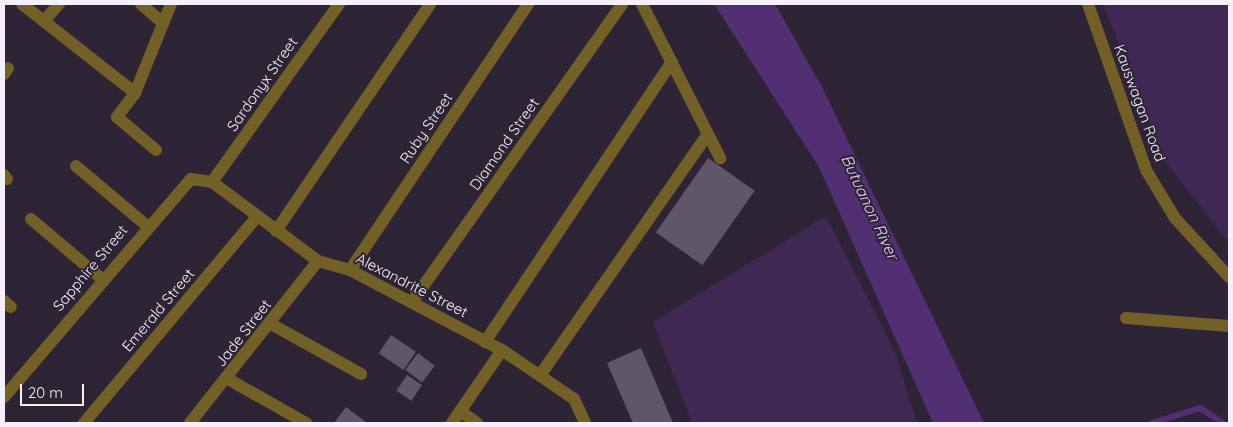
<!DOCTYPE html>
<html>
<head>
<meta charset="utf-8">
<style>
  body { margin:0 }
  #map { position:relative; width:1233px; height:427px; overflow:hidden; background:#2d2536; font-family:Quicksand,sans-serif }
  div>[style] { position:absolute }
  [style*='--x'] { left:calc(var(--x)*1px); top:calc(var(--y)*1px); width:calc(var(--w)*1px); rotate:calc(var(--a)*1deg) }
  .green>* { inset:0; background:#3f2954 }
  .water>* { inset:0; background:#522e72 }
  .stream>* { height:6px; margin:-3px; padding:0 3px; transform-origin:3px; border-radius:3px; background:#522e72 }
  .building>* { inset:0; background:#5f5669; transform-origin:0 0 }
  .minor>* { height:12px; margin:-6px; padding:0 6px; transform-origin:6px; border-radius:6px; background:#736027 }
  span { translate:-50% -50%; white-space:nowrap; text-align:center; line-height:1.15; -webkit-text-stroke:4px #2d2536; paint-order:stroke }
  .street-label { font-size:15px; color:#f4effb }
  .water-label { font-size:16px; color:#e4d1fa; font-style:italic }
  .frame { position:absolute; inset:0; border:5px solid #f4effb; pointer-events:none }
  .scale { position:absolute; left:20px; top:384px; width:64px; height:22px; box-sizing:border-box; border:2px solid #f4effb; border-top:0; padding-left:6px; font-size:15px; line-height:18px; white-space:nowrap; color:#f4effb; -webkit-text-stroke:4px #2d2536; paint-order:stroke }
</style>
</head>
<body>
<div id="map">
  <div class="green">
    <i style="clip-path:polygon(1103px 4px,1229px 4px,1229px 243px,1165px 161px)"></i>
    <i style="clip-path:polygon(826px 216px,895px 352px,917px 423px,692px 423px,653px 322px)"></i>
  </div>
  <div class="water">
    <i style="clip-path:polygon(714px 4px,775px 4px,822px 87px,984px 423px,933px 423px,819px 167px)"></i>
  </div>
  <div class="stream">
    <i style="--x:1152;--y:423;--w:50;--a:-17.4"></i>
    <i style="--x:1200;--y:408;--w:27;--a:33"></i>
  </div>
  <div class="building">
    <i style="left:708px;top:158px;width:57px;height:91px;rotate:35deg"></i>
    <i style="left:391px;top:335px;width:30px;height:22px;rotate:34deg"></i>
    <i style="clip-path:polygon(641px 348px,673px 423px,633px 423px,607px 363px)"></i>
    <i style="left:418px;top:353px;width:21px;height:21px;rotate:37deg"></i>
    <i style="left:407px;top:375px;width:18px;height:19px;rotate:34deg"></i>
    <i style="clip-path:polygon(346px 407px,367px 423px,334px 423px)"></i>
  </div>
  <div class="minor">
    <i style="--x:22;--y:4;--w:144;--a:38.2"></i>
    <i style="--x:141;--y:4;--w:29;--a:41"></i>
    <i style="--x:642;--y:4;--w:173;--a:63.1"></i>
    <i style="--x:1088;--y:4;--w:176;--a:70.7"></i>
    <i style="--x:1146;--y:170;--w:56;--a:58.9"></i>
    <i style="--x:1175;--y:218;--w:80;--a:47.5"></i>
    <i style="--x:44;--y:21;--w:23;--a:-49"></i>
    <i style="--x:4;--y:74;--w:7;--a:-56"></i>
    <i style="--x:156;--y:150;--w:51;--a:-139.8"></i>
    <i style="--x:117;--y:117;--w:30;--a:-53"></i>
    <i style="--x:135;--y:93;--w:96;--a:-68"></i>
    <i style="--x:76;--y:166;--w:93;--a:40.2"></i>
    <i style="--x:4;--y:175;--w:5;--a:53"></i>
    <i style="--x:212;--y:182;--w:219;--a:-54.5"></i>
    <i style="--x:31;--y:219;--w:93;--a:40.2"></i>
    <i style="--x:276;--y:231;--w:274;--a:-55.8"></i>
    <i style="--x:350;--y:270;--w:320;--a:-56.2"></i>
    <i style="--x:4;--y:301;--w:9;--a:41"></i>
    <i style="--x:412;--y:302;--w:365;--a:-54.8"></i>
    <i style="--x:1126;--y:318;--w:103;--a:4.4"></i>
    <i style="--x:271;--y:324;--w:103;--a:29.1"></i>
    <i style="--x:485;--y:342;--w:337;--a:-56.3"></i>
    <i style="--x:541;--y:374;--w:292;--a:-55.2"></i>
    <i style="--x:228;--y:379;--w:90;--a:29.4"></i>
    <i style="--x:4;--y:397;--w:287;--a:-49.4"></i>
    <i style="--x:191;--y:179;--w:21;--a:8"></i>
    <i style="--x:212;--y:182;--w:132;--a:36.7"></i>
    <i style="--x:318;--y:261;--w:33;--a:16"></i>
    <i style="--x:350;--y:270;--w:172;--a:27.8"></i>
    <i style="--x:502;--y:350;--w:87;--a:34.2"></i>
    <i style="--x:574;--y:399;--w:26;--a:65"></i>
    <i style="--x:460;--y:411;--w:21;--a:35"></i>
    <i style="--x:84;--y:423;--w:269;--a:-50"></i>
    <i style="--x:190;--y:423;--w:206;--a:-51.7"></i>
    <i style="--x:452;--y:423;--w:88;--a:-55.6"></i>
  </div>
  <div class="street-label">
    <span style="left:262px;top:84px;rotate:-55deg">Sardonyx Street</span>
    <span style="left:1140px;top:103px;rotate:70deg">Kauswagan Road</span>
    <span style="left:426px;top:128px;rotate:-56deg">Ruby Street</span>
    <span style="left:504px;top:144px;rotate:-55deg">Diamond Street</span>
    <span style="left:90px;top:268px;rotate:-50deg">Sapphire Street</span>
    <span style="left:412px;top:285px;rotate:27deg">Alexandrite Street</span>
    <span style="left:158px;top:310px;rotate:-50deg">Emerald Street</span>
    <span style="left:243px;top:333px;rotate:-52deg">Jade Street</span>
  </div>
  <div class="water-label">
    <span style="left:870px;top:207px;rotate:65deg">Butuanon River</span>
  </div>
  <div class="frame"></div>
  <div class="scale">20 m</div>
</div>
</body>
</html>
